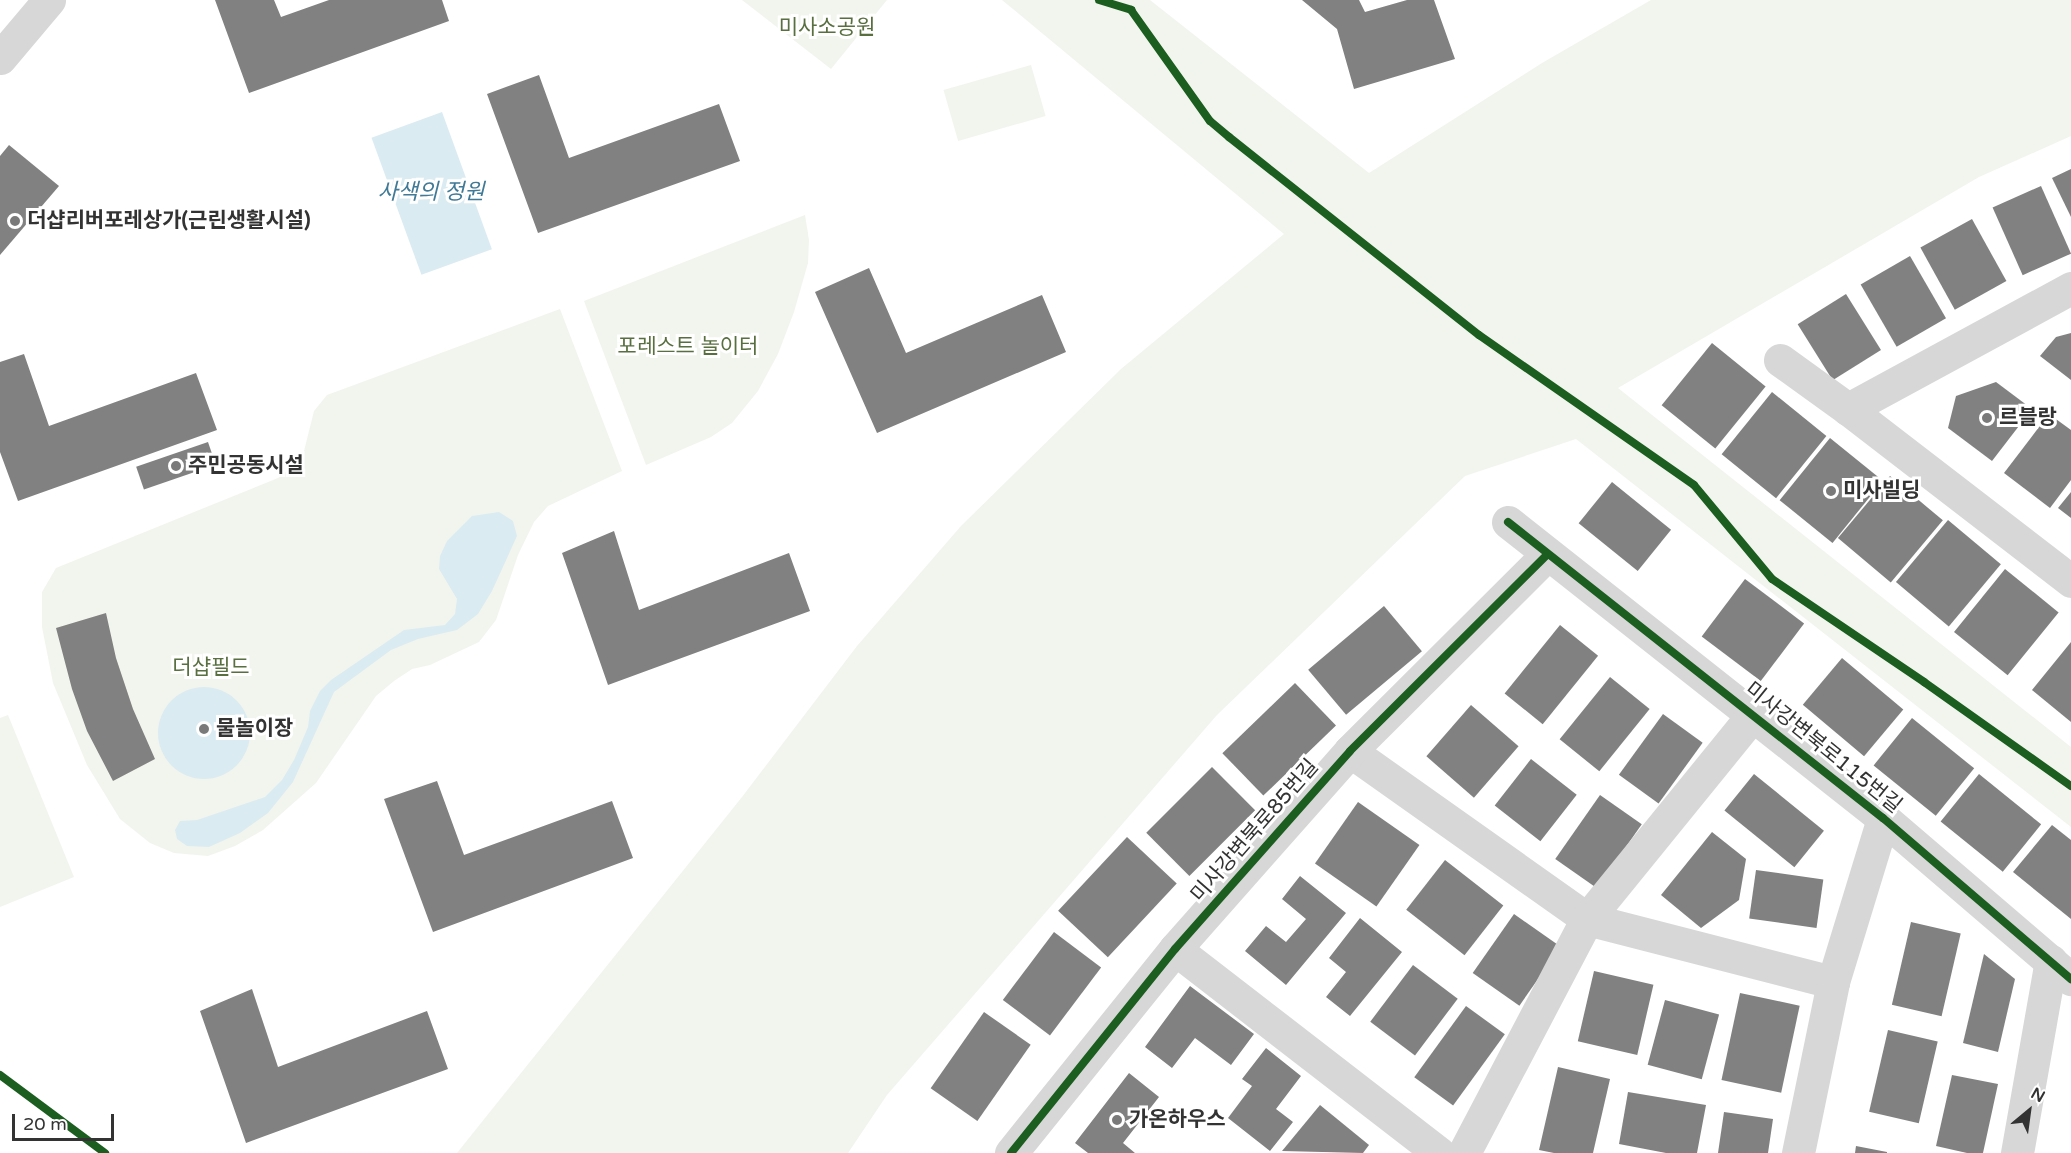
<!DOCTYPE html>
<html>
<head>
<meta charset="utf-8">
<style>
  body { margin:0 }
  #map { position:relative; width:2071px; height:1153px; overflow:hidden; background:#fff; font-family:"Varela Round","Noto Sans KR",sans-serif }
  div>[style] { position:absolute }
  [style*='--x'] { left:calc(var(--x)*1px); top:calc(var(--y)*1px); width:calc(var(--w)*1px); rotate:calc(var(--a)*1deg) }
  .green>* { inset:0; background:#f2f5ed; transform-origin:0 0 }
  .water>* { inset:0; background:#dbebf2; transform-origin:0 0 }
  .round { border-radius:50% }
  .building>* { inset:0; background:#818181; transform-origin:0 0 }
  .street>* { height:33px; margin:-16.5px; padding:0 16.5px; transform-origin:16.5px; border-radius:16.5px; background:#d7d7d7 }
  .cycleway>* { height:8px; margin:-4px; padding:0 4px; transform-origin:4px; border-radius:4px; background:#1b5e20 }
  .dots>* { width:16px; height:16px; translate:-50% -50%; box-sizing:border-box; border:3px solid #fff; border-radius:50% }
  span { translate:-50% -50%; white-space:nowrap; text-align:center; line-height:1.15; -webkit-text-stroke:6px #fff; paint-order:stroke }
  .park-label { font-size:21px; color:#596f40 }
  .poi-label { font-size:21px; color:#333; font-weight:700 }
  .left { translate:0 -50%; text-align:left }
  .street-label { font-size:21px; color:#333 }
  .water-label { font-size:22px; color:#407a96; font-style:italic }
  .north { position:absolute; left:1999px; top:1081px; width:60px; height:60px; -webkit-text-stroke:4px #fff; paint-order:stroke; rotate:29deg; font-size:16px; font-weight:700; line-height:24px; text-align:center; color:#333 }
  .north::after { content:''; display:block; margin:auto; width:21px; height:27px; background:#333; clip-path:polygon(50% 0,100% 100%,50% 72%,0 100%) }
  .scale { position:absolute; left:12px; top:1114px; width:102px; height:27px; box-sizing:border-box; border:3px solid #333; border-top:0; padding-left:8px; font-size:18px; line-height:21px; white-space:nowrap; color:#333; -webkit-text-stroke:4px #fff; paint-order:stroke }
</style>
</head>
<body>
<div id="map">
  <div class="green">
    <i style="clip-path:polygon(742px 0,887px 0,831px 69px)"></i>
    <i style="clip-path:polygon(1002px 0,1150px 0,1369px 173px,1542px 63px,1651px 0,2071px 0,2071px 136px,1979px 177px,1618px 388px,2071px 747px,2071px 827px,1576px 439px,1465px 476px,1217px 715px,887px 1095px,848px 1153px,457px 1153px,742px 797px,857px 646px,961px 526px,1121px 369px,1284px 234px)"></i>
    <i style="left:1031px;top:65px;width:53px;height:91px;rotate:74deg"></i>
    <i style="clip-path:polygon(805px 215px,809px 240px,808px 263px,794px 312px,778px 354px,758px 391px,732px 423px,711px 437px,646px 465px,584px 301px)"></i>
    <i style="clip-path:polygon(560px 309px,622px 471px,548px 506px,534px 522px,518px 555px,496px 620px,479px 642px,430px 665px,412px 669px,394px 681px,376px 696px,316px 783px,263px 830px,235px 846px,208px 856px,174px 853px,150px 843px,120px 819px,87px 765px,53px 683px,42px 627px,42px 592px,56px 568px,278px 478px,295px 465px,304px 451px,314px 411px,327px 395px)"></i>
    <i style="clip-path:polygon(8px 715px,74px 877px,0 907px,0 718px)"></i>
  </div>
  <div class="water">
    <i style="left:442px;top:112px;width:146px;height:75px;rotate:70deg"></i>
    <i style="clip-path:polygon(499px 512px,513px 521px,517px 536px,492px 591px,478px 614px,457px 630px,418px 639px,391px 650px,334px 692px,293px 782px,268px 813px,240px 833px,209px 847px,187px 846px,177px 839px,175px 830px,180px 821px,197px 820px,265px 797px,282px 780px,294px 760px,308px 727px,310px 711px,320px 691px,331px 680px,404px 630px,445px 625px,455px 614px,457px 599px,439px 569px,440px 556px,447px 541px,472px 516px)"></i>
    <i class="round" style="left:158px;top:687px;width:92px;height:92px"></i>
  </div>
  <div class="building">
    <i style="clip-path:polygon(215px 0,274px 0,281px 17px,329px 0,442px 0,449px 21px,249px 93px)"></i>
    <i style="clip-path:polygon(1302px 0,1359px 0,1365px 12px,1407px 0,1434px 0,1455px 59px,1354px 89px,1337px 29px)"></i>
    <i style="clip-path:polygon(539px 75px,569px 158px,719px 104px,740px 161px,538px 233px,487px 94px)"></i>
    <i style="clip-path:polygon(9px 145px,59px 186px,0 255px,0 156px)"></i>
    <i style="clip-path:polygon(2071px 169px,2071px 217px,2052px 178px)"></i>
    <i style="left:2041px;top:186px;width:74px;height:53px;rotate:66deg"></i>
    <i style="left:1972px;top:219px;width:71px;height:59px;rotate:61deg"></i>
    <i style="left:1910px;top:256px;width:72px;height:57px;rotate:60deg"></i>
    <i style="clip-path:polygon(869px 268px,906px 353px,1042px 295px,1066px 352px,877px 433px,815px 292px)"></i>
    <i style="left:1846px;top:294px;width:66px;height:57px;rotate:58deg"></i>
    <i style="clip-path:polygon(2071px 333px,2071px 380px,2040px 356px,2056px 337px)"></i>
    <i style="left:1712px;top:343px;width:69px;height:80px;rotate:39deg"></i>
    <i style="clip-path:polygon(24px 354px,49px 426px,196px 373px,217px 430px,18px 501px,0 452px,0 362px)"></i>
    <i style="clip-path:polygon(1996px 382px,2032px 409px,1992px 461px,1948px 428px,1956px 396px)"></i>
    <i style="left:1772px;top:392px;width:70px;height:80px;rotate:39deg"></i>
    <i style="clip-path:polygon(2049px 414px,2071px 430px,2071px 480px,2050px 508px,2004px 473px)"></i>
    <i style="left:1830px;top:438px;width:68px;height:80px;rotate:39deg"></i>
    <i style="left:208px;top:442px;width:24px;height:76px;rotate:71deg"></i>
    <i style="left:1890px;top:476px;width:69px;height:81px;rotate:40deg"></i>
    <i style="left:1612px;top:482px;width:76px;height:53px;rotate:39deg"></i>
    <i style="clip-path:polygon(2071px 492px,2071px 518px,2058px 508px)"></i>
    <i style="left:1948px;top:520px;width:69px;height:81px;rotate:40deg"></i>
    <i style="clip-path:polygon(614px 531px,639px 610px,789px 553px,810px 611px,608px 685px,562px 553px)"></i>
    <i style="left:2005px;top:569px;width:69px;height:81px;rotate:39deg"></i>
    <i style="left:1745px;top:579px;width:74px;height:72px;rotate:37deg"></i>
    <i style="left:1384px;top:606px;width:59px;height:99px;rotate:50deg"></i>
    <i style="clip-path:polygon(106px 613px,116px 658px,133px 709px,155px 759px,113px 781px,87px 731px,72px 689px,56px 628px)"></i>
    <i style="left:1560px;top:625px;width:49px;height:88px;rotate:39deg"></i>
    <i style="clip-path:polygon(2071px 642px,2071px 722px,2032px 690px)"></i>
    <i style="left:1842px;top:658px;width:80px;height:61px;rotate:40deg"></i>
    <i style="left:1610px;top:677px;width:51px;height:80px;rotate:39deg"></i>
    <i style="left:1295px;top:683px;width:59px;height:101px;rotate:46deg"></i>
    <i style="left:1471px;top:705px;width:63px;height:68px;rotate:41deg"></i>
    <i style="left:1663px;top:714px;width:49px;height:75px;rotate:36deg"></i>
    <i style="left:1912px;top:718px;width:80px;height:61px;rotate:39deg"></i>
    <i style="left:1531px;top:759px;width:58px;height:59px;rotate:38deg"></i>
    <i style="left:1212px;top:767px;width:61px;height:93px;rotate:45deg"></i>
    <i style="left:1754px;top:774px;width:90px;height:47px;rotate:39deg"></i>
    <i style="left:1979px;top:774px;width:80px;height:61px;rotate:39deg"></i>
    <i style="clip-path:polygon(437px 781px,464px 855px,612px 801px,633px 858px,433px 932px,384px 799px)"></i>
    <i style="left:1600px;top:795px;width:51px;height:78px;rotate:35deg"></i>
    <i style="left:1358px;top:802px;width:75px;height:75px;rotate:35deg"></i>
    <i style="clip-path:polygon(2052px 825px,2071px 840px,2071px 919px,2013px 872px)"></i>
    <i style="clip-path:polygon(1712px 832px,1746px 859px,1739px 900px,1701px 928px,1661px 895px)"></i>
    <i style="left:1127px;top:837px;width:68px;height:101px;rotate:43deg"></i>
    <i style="left:1445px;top:860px;width:74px;height:63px;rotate:38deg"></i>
    <i style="left:1756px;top:870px;width:68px;height:49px;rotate:8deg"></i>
    <i style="clip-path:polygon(1300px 876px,1346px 913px,1286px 985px,1245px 951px,1266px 926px,1286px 942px,1306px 919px,1282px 899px)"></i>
    <i style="left:1514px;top:914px;width:57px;height:72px;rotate:35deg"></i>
    <i style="clip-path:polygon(1360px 918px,1402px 952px,1350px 1016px,1326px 997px,1346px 972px,1329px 958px)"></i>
    <i style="left:1911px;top:922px;width:51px;height:85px;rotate:13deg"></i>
    <i style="left:1054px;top:932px;width:59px;height:85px;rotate:37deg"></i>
    <i style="clip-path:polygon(1984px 954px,2015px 979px,1998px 1052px,1963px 1043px)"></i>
    <i style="left:1413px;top:965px;width:56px;height:71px;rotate:37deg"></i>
    <i style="left:1594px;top:971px;width:61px;height:72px;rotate:13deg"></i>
    <i style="clip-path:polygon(1190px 986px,1254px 1034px,1231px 1065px,1195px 1038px,1172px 1068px,1145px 1047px)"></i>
    <i style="clip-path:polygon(252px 989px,278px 1067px,427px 1011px,448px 1069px,246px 1143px,200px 1011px)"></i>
    <i style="left:1740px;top:993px;width:61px;height:89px;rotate:12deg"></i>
    <i style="left:1665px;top:1000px;width:56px;height:67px;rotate:15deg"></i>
    <i style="left:1466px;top:1006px;width:48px;height:88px;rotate:36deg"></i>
    <i style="left:984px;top:1012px;width:57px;height:93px;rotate:35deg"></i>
    <i style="left:1888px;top:1030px;width:51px;height:84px;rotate:13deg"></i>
    <i style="clip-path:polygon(1266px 1048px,1301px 1076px,1276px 1109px,1293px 1122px,1270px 1151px,1228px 1118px,1252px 1086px,1242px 1079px)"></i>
    <i style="clip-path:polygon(1558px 1067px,1610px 1079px,1593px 1153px,1554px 1153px,1539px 1150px)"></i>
    <i style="clip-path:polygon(1129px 1073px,1159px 1097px,1123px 1143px,1135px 1153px,1088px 1153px,1075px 1143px)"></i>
    <i style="clip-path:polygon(1952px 1075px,1998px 1084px,1983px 1153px,1967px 1153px,1936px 1146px)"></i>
    <i style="clip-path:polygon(1628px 1092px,1706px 1105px,1697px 1153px,1666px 1153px,1619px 1144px)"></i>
    <i style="clip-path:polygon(1320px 1105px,1369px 1145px,1363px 1153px,1282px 1151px)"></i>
    <i style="clip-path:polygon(1724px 1112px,1773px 1119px,1768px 1153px,1718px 1153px)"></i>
    <i style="clip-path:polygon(1856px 1146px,1887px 1152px,1887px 1153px,1855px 1153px)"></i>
  </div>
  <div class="street">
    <i style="--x:0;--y:58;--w:76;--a:-49.8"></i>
    <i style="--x:2071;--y:288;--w:254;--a:151.5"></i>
    <i style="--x:1848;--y:409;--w:282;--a:37.6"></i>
    <i style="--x:1780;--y:360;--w:84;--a:35.8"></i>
    <i style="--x:1508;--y:522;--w:478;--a:38.3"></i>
    <i style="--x:1883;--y:818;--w:248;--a:40.6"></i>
    <i style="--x:1350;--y:751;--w:291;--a:35.3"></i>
    <i style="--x:1587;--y:919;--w:254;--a:14.4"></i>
    <i style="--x:1175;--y:949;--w:334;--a:37.7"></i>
    <i style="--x:1011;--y:1153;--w:262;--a:-51.2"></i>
    <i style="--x:1175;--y:949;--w:264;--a:-48.5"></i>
    <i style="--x:1350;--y:751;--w:279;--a:-44.9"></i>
    <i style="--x:1464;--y:1153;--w:264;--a:-62.3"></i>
    <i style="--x:1587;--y:919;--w:263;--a:-50.9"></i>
    <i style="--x:1798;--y:1153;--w:175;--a:-78.4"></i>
    <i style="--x:1833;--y:982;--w:171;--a:-73"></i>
    <i style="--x:2017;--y:1153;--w:195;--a:-80"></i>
  </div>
  <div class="cycleway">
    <i style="--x:1099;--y:0;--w:34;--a:17"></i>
    <i style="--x:1131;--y:10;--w:136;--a:54.6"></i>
    <i style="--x:1210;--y:121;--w:25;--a:40"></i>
    <i style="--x:1229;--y:137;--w:319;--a:38.4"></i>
    <i style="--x:1479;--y:335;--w:262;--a:34.9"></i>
    <i style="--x:1694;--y:485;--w:122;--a:50.3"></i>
    <i style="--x:1772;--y:579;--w:184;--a:34.1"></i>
    <i style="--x:1924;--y:682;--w:180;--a:35.3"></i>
    <i style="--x:1508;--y:522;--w:478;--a:38.3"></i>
    <i style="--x:1883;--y:818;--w:248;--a:40.6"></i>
    <i style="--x:0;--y:1075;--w:131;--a:36.6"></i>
    <i style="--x:1011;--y:1153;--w:262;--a:-51.2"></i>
    <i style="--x:1175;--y:949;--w:264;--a:-48.5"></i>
    <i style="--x:1350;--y:751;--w:279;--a:-44.9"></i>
  </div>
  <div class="dots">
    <i style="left:15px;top:221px;background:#7a7a7a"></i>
    <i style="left:1987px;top:418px;background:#7a7a7a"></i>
    <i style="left:176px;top:466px;background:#7a7a7a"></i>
    <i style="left:1831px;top:491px;background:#7a7a7a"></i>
    <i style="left:204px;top:729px;background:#7a7a7a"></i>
    <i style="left:1117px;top:1120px;background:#7a7a7a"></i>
  </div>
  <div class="park-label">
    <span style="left:827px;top:28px">미사소공원</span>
    <span style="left:688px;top:347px">포레스트 놀이터</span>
    <span style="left:211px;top:668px">더샵필드</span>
  </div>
  <div class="poi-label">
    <span class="left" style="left:27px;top:221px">더샵리버포레상가(근린생활시설)</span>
    <span class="left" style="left:1999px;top:418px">르블랑</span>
    <span class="left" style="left:188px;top:466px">주민공동시설</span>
    <span class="left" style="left:1843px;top:491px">미사빌딩</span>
    <span class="left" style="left:216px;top:729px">물놀이장</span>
    <span class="left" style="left:1129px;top:1120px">가온하우스</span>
  </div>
  <div class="street-label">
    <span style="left:1823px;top:748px;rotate:39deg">미사강변북로115번길</span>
    <span style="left:1255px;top:831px;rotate:-49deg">미사강변북로85번길</span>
  </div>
  <div class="water-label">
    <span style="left:431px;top:193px">사색의 정원</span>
  </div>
  <div class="north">N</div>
  <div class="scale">20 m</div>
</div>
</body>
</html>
